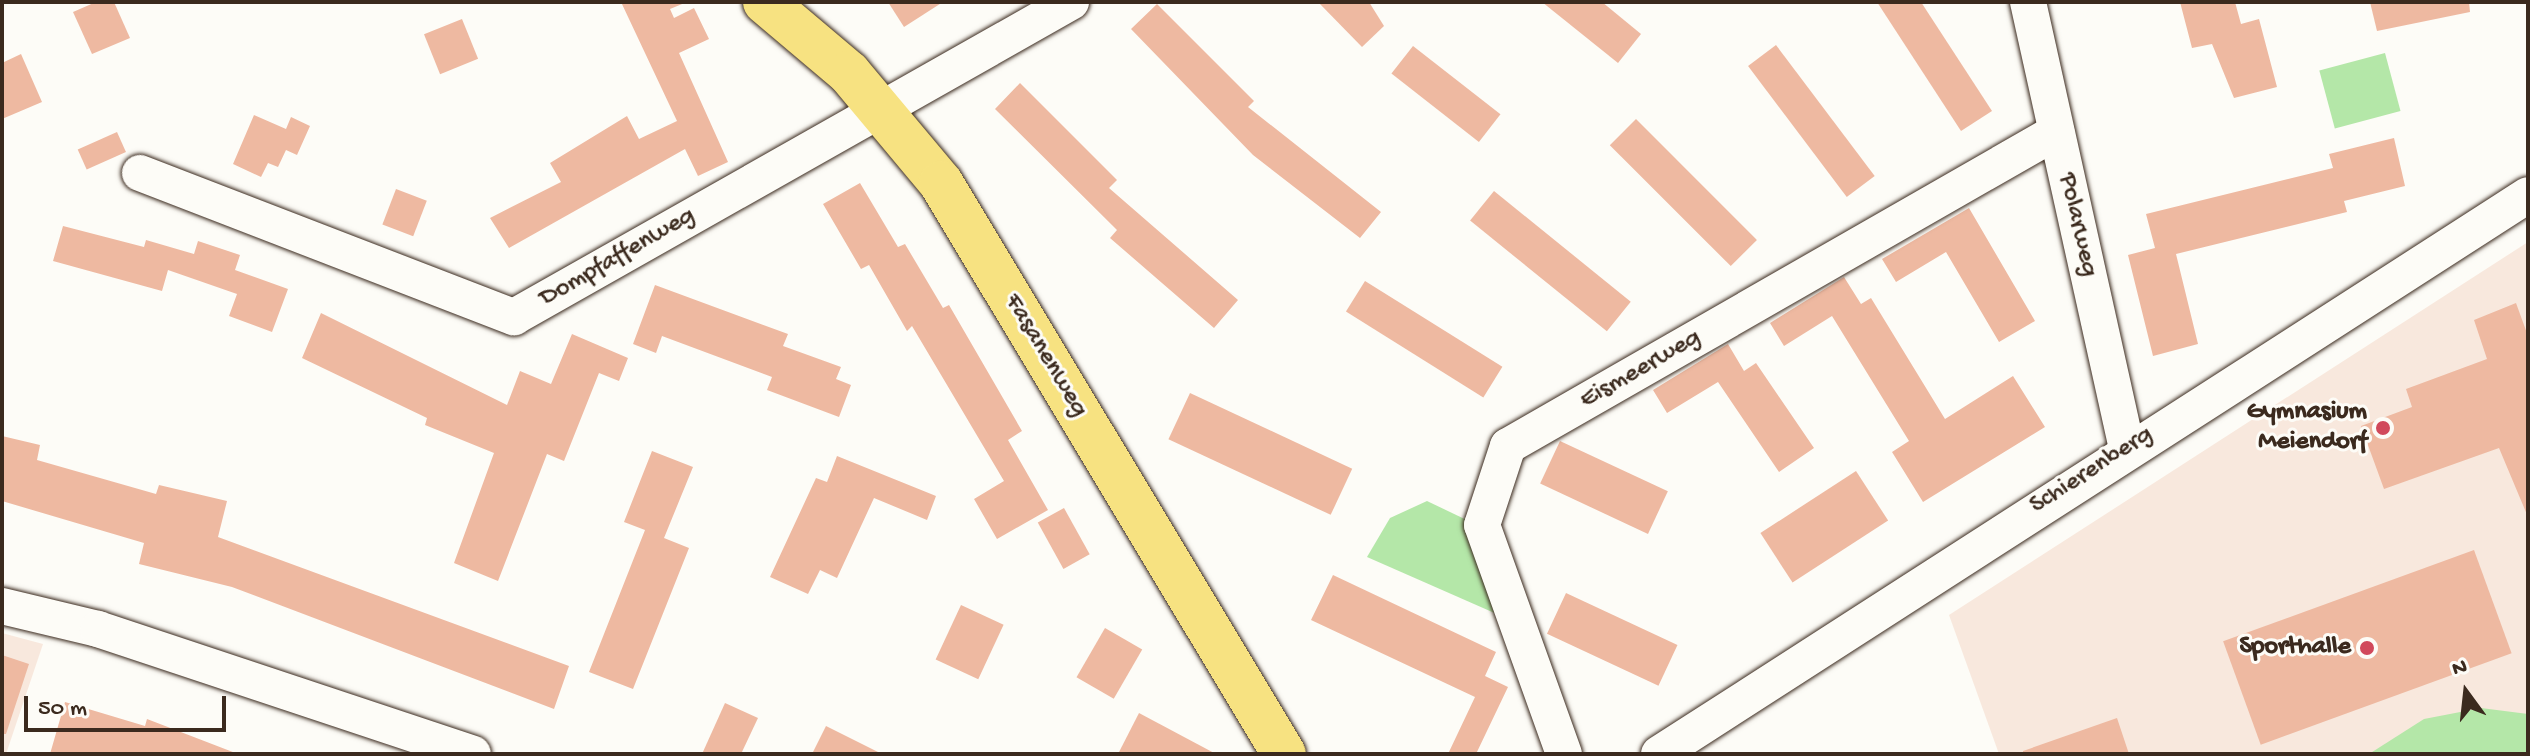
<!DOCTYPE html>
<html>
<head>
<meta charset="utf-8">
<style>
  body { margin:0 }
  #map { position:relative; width:2530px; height:756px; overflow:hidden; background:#fdfcf7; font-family:"Gochi Hand",sans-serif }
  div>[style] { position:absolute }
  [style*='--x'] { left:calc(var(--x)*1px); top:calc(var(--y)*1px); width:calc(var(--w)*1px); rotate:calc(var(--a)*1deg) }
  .built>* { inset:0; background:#f8e8dd }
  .green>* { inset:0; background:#b4e7a8; transform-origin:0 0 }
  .building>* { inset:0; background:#eeb9a1; transform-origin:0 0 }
  .roads { filter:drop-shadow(0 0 2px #3b2a1e) drop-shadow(0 0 2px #3b2a1e) }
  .minor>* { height:36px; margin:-18px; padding:0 18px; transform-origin:18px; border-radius:18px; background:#fdfcf7 }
  .major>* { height:44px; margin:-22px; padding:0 22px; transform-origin:22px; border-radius:22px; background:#f7e281 }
  .dots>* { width:22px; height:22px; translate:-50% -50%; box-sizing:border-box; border:4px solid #fdfcf7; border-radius:50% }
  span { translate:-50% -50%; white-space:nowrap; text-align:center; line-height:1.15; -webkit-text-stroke:6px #fdfcf7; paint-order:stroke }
  .street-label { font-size:26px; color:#3b2a1e }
  .poi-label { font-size:26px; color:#3b2a1e; font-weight:700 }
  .right { translate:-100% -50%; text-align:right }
  .frame { position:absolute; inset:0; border:4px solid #3b2a1e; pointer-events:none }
  .north { position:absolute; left:2426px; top:652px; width:80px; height:80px; -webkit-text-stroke:6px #fdfcf7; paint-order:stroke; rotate:345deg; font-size:22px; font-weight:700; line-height:32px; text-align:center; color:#3b2a1e }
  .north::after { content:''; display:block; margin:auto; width:28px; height:36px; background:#3b2a1e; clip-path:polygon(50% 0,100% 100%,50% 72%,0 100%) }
  .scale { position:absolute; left:24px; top:696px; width:202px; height:36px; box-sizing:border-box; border:4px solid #3b2a1e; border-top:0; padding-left:10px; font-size:24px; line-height:28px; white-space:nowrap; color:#3b2a1e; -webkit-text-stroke:6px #fdfcf7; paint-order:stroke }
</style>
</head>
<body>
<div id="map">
  <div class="built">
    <i style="clip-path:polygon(2528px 242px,2528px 754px,1999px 754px,1949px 615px)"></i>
    <i style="clip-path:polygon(2px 633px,43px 644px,6px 754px,2px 754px)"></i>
  </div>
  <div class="green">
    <i style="left:2385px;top:53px;width:60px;height:68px;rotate:75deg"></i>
    <i style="clip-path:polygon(1427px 501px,1473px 523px,1499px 615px,1367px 557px,1390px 518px)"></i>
    <i style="clip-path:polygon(2481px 708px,2528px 714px,2528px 754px,2369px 754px,2424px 719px)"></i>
  </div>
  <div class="building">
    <i style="clip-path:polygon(96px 2px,114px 2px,130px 38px,92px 54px,73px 12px)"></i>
    <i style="clip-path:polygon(621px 2px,687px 2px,670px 9px,674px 18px,694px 8px,709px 39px,679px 53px,728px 162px,698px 176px,685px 149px,509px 248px,490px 218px,561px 182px,550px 163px,627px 116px,639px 139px,677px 121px)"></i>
    <i style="clip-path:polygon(888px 2px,943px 2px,904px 27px)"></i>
    <i style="clip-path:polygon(1318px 2px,1369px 2px,1384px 26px,1362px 47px)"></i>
    <i style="clip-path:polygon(1542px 2px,1602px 2px,1641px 34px,1618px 63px)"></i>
    <i style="clip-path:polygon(1877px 2px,1921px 2px,1992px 111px,1961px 131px)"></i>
    <i style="clip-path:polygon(2180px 2px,2235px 2px,2241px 24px,2259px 19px,2277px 87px,2234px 98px,2212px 44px,2192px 48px)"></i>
    <i style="clip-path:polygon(2370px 2px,2469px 2px,2470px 12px,2377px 31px)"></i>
    <i style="clip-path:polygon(1157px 4px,1254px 101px,1248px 107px,1381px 212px,1360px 238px,1253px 155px,1131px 29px)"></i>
    <i style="left:462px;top:19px;width:43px;height:41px;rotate:68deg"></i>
    <i style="left:1776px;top:45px;width:164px;height:35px;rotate:53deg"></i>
    <i style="left:1413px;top:46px;width:111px;height:35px;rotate:38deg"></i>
    <i style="clip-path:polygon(21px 54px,42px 102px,2px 119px,2px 63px)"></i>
    <i style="clip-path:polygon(1020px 83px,1117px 180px,1109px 188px,1238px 300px,1214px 328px,1110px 238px,1117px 230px,995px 109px)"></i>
    <i style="clip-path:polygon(254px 115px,286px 129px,291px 117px,310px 126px,297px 155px,286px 150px,278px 167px,268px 163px,261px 177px,233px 164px)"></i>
    <i style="left:1636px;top:119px;width:171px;height:37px;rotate:45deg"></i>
    <i style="left:117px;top:132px;width:22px;height:43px;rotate:66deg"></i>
    <i style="clip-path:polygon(2394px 138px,2405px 186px,2344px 201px,2347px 212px,2176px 254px,2198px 344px,2153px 356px,2128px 255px,2155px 248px,2146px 214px,2333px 168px,2329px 154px)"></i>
    <i style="clip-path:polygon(860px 183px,898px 247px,905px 244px,943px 308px,949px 305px,1022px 431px,1008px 440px,1048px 510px,997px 539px,974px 499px,1004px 481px,912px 326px,907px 331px,869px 265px,861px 269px,823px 204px)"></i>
    <i style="left:396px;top:189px;width:33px;height:38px;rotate:21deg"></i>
    <i style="left:1494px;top:191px;width:176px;height:38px;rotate:39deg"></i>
    <i style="clip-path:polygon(1969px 208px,2035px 321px,1999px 342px,1946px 252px,1896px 282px,1882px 259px)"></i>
    <i style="clip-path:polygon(63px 226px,144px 247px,146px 240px,194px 254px,198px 241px,240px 255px,235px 270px,288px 289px,272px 332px,229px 316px,237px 294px,168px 270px,162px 291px,53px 261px)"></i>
    <i style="clip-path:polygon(1844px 277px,1861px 304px,1871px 298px,1945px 419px,2013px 376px,2045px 427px,1923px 502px,1892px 452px,1909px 441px,1832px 316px,1784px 346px,1770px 323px)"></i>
    <i style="left:1365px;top:281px;width:162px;height:36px;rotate:32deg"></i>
    <i style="clip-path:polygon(655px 285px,788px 334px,783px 346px,841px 367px,836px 379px,851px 385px,839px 417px,767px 390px,772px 377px,662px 336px,656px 353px,633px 344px)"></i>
    <i style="clip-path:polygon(2516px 303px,2528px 336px,2528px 517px,2499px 448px,2384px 489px,2361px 426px,2412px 407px,2406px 389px,2487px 359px,2474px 320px)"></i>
    <i style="clip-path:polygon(321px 313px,507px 405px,520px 371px,551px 384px,572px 334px,628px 358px,619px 381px,599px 373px,564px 461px,547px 454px,498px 581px,454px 563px,494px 453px,425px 425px,427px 418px,302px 358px)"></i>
    <i style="clip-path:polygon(1728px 344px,1744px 371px,1756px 363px,1814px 448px,1779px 472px,1718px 382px,1667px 413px,1653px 390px)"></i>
    <i style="left:1190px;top:393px;width:179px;height:51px;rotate:25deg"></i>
    <i style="clip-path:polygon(2px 436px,40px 445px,37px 460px,156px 494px,159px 485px,227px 501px,218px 537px,569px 666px,554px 709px,232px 587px,139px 564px,144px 543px,2px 501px)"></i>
    <i style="left:1560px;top:441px;width:119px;height:47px;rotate:25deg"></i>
    <i style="clip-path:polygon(652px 451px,693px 467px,664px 538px,689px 548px,633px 689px,589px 672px,645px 530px,624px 522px)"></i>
    <i style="clip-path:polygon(837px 456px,936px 496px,927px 520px,874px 498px,837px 578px,820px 570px,808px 594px,770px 577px,816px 478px,827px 482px)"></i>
    <i style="left:1856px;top:471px;width:59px;height:114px;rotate:57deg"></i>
    <i style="left:1064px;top:508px;width:53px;height:30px;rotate:61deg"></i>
    <i style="left:2474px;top:550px;width:110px;height:267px;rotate:70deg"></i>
    <i style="clip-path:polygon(1333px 575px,1496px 652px,1485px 676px,1508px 687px,1476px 754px,1448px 754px,1475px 697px,1311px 620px)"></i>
    <i style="left:1566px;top:593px;width:123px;height:45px;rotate:25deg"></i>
    <i style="left:961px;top:605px;width:47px;height:60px;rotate:25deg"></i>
    <i style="left:1105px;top:628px;width:43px;height:57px;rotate:30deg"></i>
    <i style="clip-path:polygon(2px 655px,29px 664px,6px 734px,2px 734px)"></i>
    <i style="clip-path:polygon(65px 702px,145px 726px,147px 719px,238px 754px,50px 754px)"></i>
    <i style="clip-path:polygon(725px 703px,758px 718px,741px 754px,702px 754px)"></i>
    <i style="clip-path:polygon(1139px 713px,1216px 754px,1118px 754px)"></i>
    <i style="clip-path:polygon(2117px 718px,2129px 754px,2023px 754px,2023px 751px)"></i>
    <i style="clip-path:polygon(826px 726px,882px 754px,812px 754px)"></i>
  </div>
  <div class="roads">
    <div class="minor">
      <i style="--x:2028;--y:2;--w:457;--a:77.5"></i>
      <i style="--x:140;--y:173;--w:401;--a:21.1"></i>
      <i style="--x:514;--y:317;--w:640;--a:-29.49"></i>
      <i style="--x:2;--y:606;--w:99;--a:13.5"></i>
      <i style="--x:98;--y:629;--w:395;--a:18.4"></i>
      <i style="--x:1564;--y:754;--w:243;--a:-109.7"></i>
      <i style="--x:1482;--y:525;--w:83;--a:-71.8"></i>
      <i style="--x:1508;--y:446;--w:632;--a:-29.81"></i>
      <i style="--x:1659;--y:754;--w:1033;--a:-32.75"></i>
    </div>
    <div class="major">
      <i style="--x:765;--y:2;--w:110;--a:40.2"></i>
      <i style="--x:849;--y:73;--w:143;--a:50.1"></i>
      <i style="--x:941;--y:183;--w:666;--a:59.01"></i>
    </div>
  </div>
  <div class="dots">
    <i style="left:2383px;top:428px;background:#d1495b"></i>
    <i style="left:2367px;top:648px;background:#d1495b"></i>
  </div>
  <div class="street-label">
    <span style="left:2077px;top:225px;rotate:77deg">Polarweg</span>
    <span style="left:618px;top:258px;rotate:-30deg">Dompfaffenweg</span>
    <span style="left:1045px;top:356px;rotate:59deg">Fasanenweg</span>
    <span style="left:1641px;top:370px;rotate:-30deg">Eismeerweg</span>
    <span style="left:2092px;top:471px;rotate:-33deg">Schierenberg</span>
  </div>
  <div class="poi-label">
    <span class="right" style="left:2367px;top:428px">Gymnasium<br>Meiendorf</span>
    <span class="right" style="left:2351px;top:648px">Sporthalle</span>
  </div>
  <div class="frame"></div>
  <div class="north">N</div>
  <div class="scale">50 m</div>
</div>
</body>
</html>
